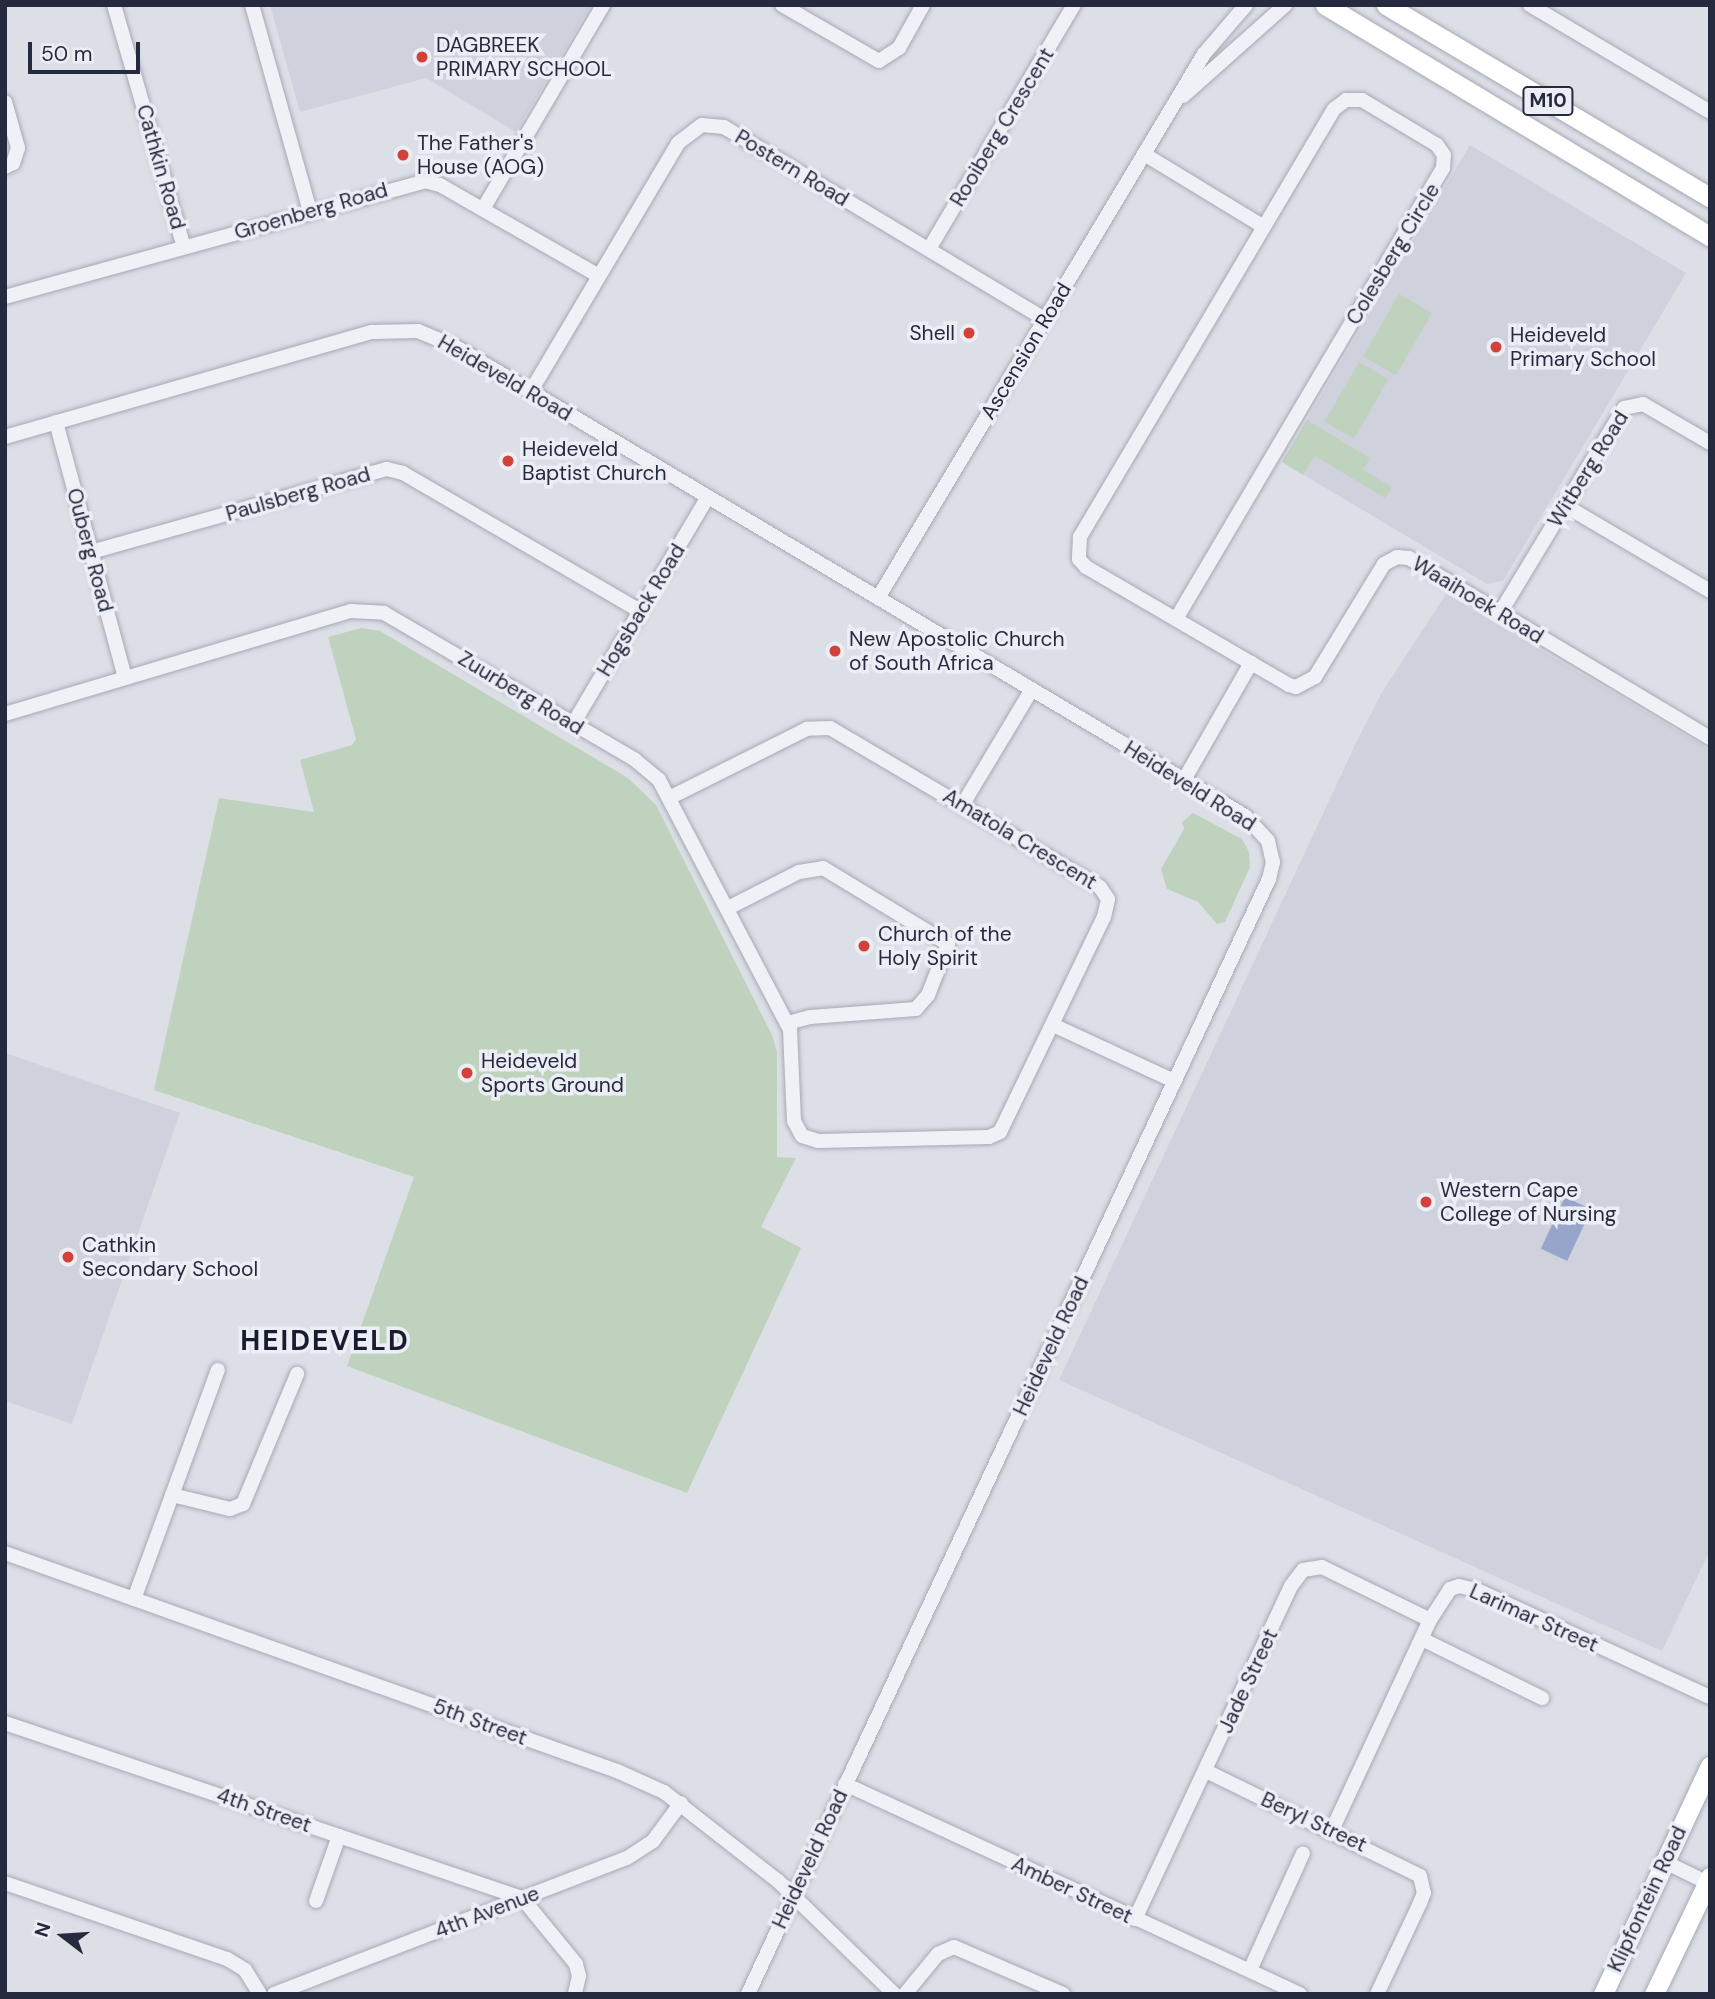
<!DOCTYPE html>
<html>
<head>
<meta charset="utf-8">
<style>
  body { margin:0 }
  #map { position:relative; width:1715px; height:1999px; overflow:hidden; background:#dddfe7; font-family:"DM Sans",sans-serif }
  div>[style] { position:absolute }
  [style*='--x'] { left:calc(var(--x)*1px); top:calc(var(--y)*1px); width:calc(var(--w)*1px); rotate:calc(var(--a)*1deg) }
  .built>* { inset:0; background:#cfd1dd }
  .green>* { inset:0; background:#bfd2be; transform-origin:0 0 }
  .water>* { inset:0; background:#96a5c9; transform-origin:0 0 }
  .roads { filter:drop-shadow(0 0 2px #a6a9b4) drop-shadow(0 0 2px #a6a9b4) }
  .minor>* { height:14px; margin:-7px; padding:0 7px; transform-origin:7px; border-radius:7px; background:#f0f1f6 }
  .major>* { height:19px; margin:-9.5px; padding:0 9.5px; transform-origin:9.5px; border-radius:9.5px; background:#fff }
  .dots>* { width:19px; height:19px; translate:-50% -50%; box-sizing:border-box; border:4px solid #eceef5; border-radius:50% }
  span { translate:-50% -50%; white-space:nowrap; text-align:center; line-height:1.15; -webkit-text-stroke:7px #eceef5; paint-order:stroke }
  .shield-label span { padding:2px 5px; background:#eceef5; border:2px solid; border-radius:5px; -webkit-text-stroke-width:0 }
  .shield-label { font-size:19px; color:#262a3e; font-weight:700 }
  .poi-label { font-size:21px; color:#262a3e }
  .left { translate:0 -50%; text-align:left }
  .right { translate:-100% -50%; text-align:right }
  .street-label { font-size:21px; color:#262a3e }
  .district-label { font-size:28px; color:#181c2f; font-weight:700; letter-spacing:2px }
  .frame { position:absolute; inset:0; border:7px solid #262a3e; pointer-events:none }
  .north { position:absolute; left:28px; top:1901px; width:70px; height:70px; -webkit-text-stroke:5px #eceef5; paint-order:stroke; rotate:287deg; font-size:19px; font-weight:700; line-height:28px; text-align:center; color:#262a3e }
  .north::after { content:''; display:block; margin:auto; width:24px; height:32px; background:#262a3e; clip-path:polygon(50% 0,100% 100%,50% 72%,0 100%) }
  .scale { position:absolute; left:28px; top:42px; width:112px; height:32px; box-sizing:border-box; border:4px solid #262a3e; border-top:0; padding-left:9px; font-size:21px; line-height:24px; white-space:nowrap; color:#262a3e; -webkit-text-stroke:5px #eceef5; paint-order:stroke }
</style>
</head>
<body>
<div id="map">
  <div class="built">
    <i style="clip-path:polygon(270px 5px,591px 5px,516px 132px,426px 78px,300px 112px)"></i>
    <i style="clip-path:polygon(1470px 145px,1686px 273px,1503px 581px,1487px 584px,1282px 462px)"></i>
    <i style="clip-path:polygon(1446px 594px,1710px 750px,1710px 1550px,1662px 1651px,1059px 1380px,1355px 745px,1381px 694px)"></i>
    <i style="clip-path:polygon(5px 1053px,180px 1113px,72px 1424px,5px 1401px)"></i>
  </div>
  <div class="green">
    <i style="left:1399px;top:294px;width:38px;height:72px;rotate:30deg"></i>
    <i style="left:1359px;top:362px;width:34px;height:69px;rotate:30deg"></i>
    <i style="clip-path:polygon(1307px 420px,1370px 458px,1363px 470px,1392px 487px,1385px 498px,1315px 456px,1303px 475px,1282px 462px)"></i>
    <i style="clip-path:polygon(361px 628px,380px 631px,628px 778px,656px 805px,772px 1035px,777px 1052px,777px 1157px,796px 1158px,761px 1227px,801px 1248px,687px 1493px,347px 1366px,414px 1177px,154px 1090px,219px 798px,314px 812px,300px 760px,352px 745px,356px 739px,328px 637px)"></i>
    <i style="clip-path:polygon(1193px 813px,1242px 839px,1249px 852px,1250px 867px,1225px 922px,1217px 924px,1198px 902px,1167px 889px,1161px 869px,1184px 829px,1182px 822px)"></i>
  </div>
  <div class="water">
    <i style="left:1565px;top:1197px;width:29px;height:57px;rotate:25deg"></i>
  </div>
  <div class="roads">
    <div class="minor">
      <i style="--x:114;--y:5;--w:252;--a:73.9"></i>
      <i style="--x:252;--y:5;--w:214;--a:74.3"></i>
      <i style="--x:782;--y:5;--w:112;--a:30"></i>
      <i style="--x:879;--y:61;--w:24;--a:-33"></i>
      <i style="--x:899;--y:48;--w:49;--a:-60.8"></i>
      <i style="--x:1530;--y:5;--w:209;--a:30.7"></i>
      <i style="--x:1183;--y:96;--w:137;--a:-41.7"></i>
      <i style="--x:5;--y:102;--w:48;--a:74.2"></i>
      <i style="--x:18;--y:148;--w:16;--a:108"></i>
      <i style="--x:13;--y:163;--w:9;--a:153"></i>
      <i style="--x:1144;--y:154;--w:140;--a:31.3"></i>
      <i style="--x:483;--y:209;--w:237;--a:-59.5"></i>
      <i style="--x:929;--y:249;--w:284;--a:-59.3"></i>
      <i style="--x:5;--y:297;--w:436;--a:-15.4"></i>
      <i style="--x:425;--y:181;--w:16;--a:15"></i>
      <i style="--x:440;--y:185;--w:183;--a:29.8"></i>
      <i style="--x:531;--y:391;--w:288;--a:-59.3"></i>
      <i style="--x:678;--y:143;--w:30;--a:-37"></i>
      <i style="--x:702;--y:125;--w:22;--a:5"></i>
      <i style="--x:724;--y:127;--w:374;--a:30.9"></i>
      <i style="--x:56;--y:422;--w:264;--a:74.9"></i>
      <i style="--x:5;--y:437;--w:382;--a:-16"></i>
      <i style="--x:372;--y:332;--w:46;--a:-1.2"></i>
      <i style="--x:418;--y:331;--w:41;--a:22.8"></i>
      <i style="--x:456;--y:347;--w:918;--a:30.73"></i>
      <i style="--x:1245;--y:816;--w:34;--a:47"></i>
      <i style="--x:1268;--y:841;--w:22;--a:77"></i>
      <i style="--x:1273;--y:862;--w:17;--a:103"></i>
      <i style="--x:1269;--y:879;--w:1231;--a:115.05"></i>
      <i style="--x:1564;--y:505;--w:169;--a:30.5"></i>
      <i style="--x:91;--y:552;--w:307;--a:-15.7"></i>
      <i style="--x:387;--y:469;--w:16;--a:14"></i>
      <i style="--x:403;--y:473;--w:274;--a:30.2"></i>
      <i style="--x:878;--y:598;--w:634;--a:-59.07"></i>
      <i style="--x:1204;--y:54;--w:65;--a:-49.4"></i>
      <i style="--x:1500;--y:613;--w:240;--a:-58.8"></i>
      <i style="--x:1624;--y:408;--w:19;--a:-12"></i>
      <i style="--x:1643;--y:404;--w:78;--a:30.2"></i>
      <i style="--x:1176;--y:619;--w:524;--a:-59.37"></i>
      <i style="--x:1443;--y:168;--w:13;--a:-86"></i>
      <i style="--x:1444;--y:155;--w:12;--a:-125"></i>
      <i style="--x:1437;--y:145;--w:87;--a:-149"></i>
      <i style="--x:1362;--y:100;--w:16;--a:180"></i>
      <i style="--x:1346;--y:100;--w:15;--a:143"></i>
      <i style="--x:1334;--y:109;--w:498;--a:120.7"></i>
      <i style="--x:1080;--y:537;--w:22;--a:93"></i>
      <i style="--x:1079;--y:559;--w:11;--a:49"></i>
      <i style="--x:1086;--y:567;--w:191;--a:30.2"></i>
      <i style="--x:1251;--y:663;--w:44;--a:30.1"></i>
      <i style="--x:1289;--y:685;--w:7;--a:16"></i>
      <i style="--x:1296;--y:687;--w:21;--a:-28"></i>
      <i style="--x:1315;--y:677;--w:132;--a:-58.6"></i>
      <i style="--x:1384;--y:564;--w:15;--a:-28"></i>
      <i style="--x:1397;--y:557;--w:12;--a:5"></i>
      <i style="--x:1409;--y:558;--w:351;--a:30.9"></i>
      <i style="--x:5;--y:714;--w:361;--a:-16.6"></i>
      <i style="--x:351;--y:611;--w:33;--a:3"></i>
      <i style="--x:384;--y:613;--w:290;--a:30.3"></i>
      <i style="--x:634;--y:759;--w:33;--a:40"></i>
      <i style="--x:659;--y:780;--w:282;--a:62.3"></i>
      <i style="--x:790;--y:1030;--w:91;--a:87.5"></i>
      <i style="--x:794;--y:1121;--w:17;--a:62"></i>
      <i style="--x:802;--y:1136;--w:17;--a:17"></i>
      <i style="--x:818;--y:1141;--w:171;--a:-1.3"></i>
      <i style="--x:989;--y:1137;--w:12;--a:-24"></i>
      <i style="--x:1000;--y:1132;--w:239;--a:-64.2"></i>
      <i style="--x:1104;--y:917;--w:18;--a:-77"></i>
      <i style="--x:1108;--y:899;--w:14;--a:-124"></i>
      <i style="--x:1100;--y:887;--w:313;--a:-149.5"></i>
      <i style="--x:830;--y:728;--w:23;--a:178"></i>
      <i style="--x:807;--y:729;--w:154;--a:153.4"></i>
      <i style="--x:573;--y:724;--w:264;--a:-59.3"></i>
      <i style="--x:1184;--y:780;--w:135;--a:-60.2"></i>
      <i style="--x:963;--y:804;--w:134;--a:-59"></i>
      <i style="--x:728;--y:908;--w:80;--a:-26.9"></i>
      <i style="--x:799;--y:872;--w:24;--a:-9"></i>
      <i style="--x:823;--y:868;--w:146;--a:31.3"></i>
      <i style="--x:948;--y:944;--w:55;--a:111.4"></i>
      <i style="--x:928;--y:995;--w:18;--a:131"></i>
      <i style="--x:916;--y:1009;--w:106;--a:175.7"></i>
      <i style="--x:810;--y:1017;--w:24;--a:165"></i>
      <i style="--x:1053;--y:1025;--w:133;--a:24.8"></i>
      <i style="--x:172;--y:1495;--w:60;--a:13.6"></i>
      <i style="--x:230;--y:1509;--w:14;--a:-21"></i>
      <i style="--x:243;--y:1504;--w:141;--a:-67.4"></i>
      <i style="--x:5;--y:1553;--w:650;--a:19.61"></i>
      <i style="--x:617;--y:1771;--w:51;--a:24.1"></i>
      <i style="--x:664;--y:1792;--w:145;--a:38"></i>
      <i style="--x:778;--y:1881;--w:162;--a:44.2"></i>
      <i style="--x:134;--y:1599;--w:244;--a:-69.9"></i>
      <i style="--x:1422;--y:1639;--w:134;--a:26.2"></i>
      <i style="--x:5;--y:1723;--w:546;--a:18.7"></i>
      <i style="--x:522;--y:1898;--w:85;--a:50.7"></i>
      <i style="--x:576;--y:1964;--w:12;--a:76"></i>
      <i style="--x:579;--y:1976;--w:18;--a:103"></i>
      <i style="--x:1206;--y:1771;--w:238;--a:26.1"></i>
      <i style="--x:1420;--y:1876;--w:17;--a:77"></i>
      <i style="--x:1424;--y:1893;--w:11;--a:112"></i>
      <i style="--x:1420;--y:1903;--w:101;--a:115.3"></i>
      <i style="--x:845;--y:1784;--w:501;--a:24.78"></i>
      <i style="--x:1332;--y:1830;--w:232;--a:-65"></i>
      <i style="--x:1430;--y:1620;--w:37;--a:-57"></i>
      <i style="--x:1450;--y:1589;--w:9;--a:-18"></i>
      <i style="--x:1459;--y:1586;--w:18;--a:13"></i>
      <i style="--x:1477;--y:1590;--w:256;--a:24.7"></i>
      <i style="--x:1665;--y:1862;--w:50;--a:26.1"></i>
      <i style="--x:5;--y:1883;--w:235;--a:18.9"></i>
      <i style="--x:227;--y:1959;--w:21;--a:31"></i>
      <i style="--x:245;--y:1970;--w:28;--a:58"></i>
      <i style="--x:316;--y:1901;--w:69;--a:-70.5"></i>
      <i style="--x:1135;--y:1919;--w:368;--a:-64.9"></i>
      <i style="--x:1291;--y:1586;--w:20;--a:-53"></i>
      <i style="--x:1303;--y:1570;--w:19;--a:-9"></i>
      <i style="--x:1322;--y:1567;--w:120;--a:26.1"></i>
      <i style="--x:1250;--y:1970;--w:128;--a:-65.6"></i>
      <i style="--x:274;--y:1994;--w:378;--a:-21.1"></i>
      <i style="--x:627;--y:1858;--w:31;--a:-33"></i>
      <i style="--x:653;--y:1841;--w:47;--a:-53.6"></i>
      <i style="--x:905;--y:1994;--w:52;--a:-50.5"></i>
      <i style="--x:938;--y:1954;--w:17;--a:-24"></i>
      <i style="--x:954;--y:1947;--w:119;--a:23.3"></i>
    </div>
    <div class="major">
      <i style="--x:1325;--y:5;--w:449;--a:31"></i>
      <i style="--x:1386;--y:5;--w:377;--a:30.7"></i>
      <i style="--x:1603;--y:1994;--w:252;--a:-64.9"></i>
      <i style="--x:1654;--y:1994;--w:130;--a:-64.4"></i>
    </div>
  </div>
  <div class="dots">
    <i style="left:422px;top:57px;background:#d3413b"></i>
    <i style="left:403px;top:155px;background:#d3413b"></i>
    <i style="left:969px;top:333px;background:#d3413b"></i>
    <i style="left:1496px;top:347px;background:#d3413b"></i>
    <i style="left:508px;top:461px;background:#d3413b"></i>
    <i style="left:835px;top:651px;background:#d3413b"></i>
    <i style="left:864px;top:946px;background:#d3413b"></i>
    <i style="left:467px;top:1073px;background:#d3413b"></i>
    <i style="left:1426px;top:1202px;background:#d3413b"></i>
    <i style="left:68px;top:1257px;background:#d3413b"></i>
  </div>
  <div class="shield-label">
    <span style="left:1548px;top:101px">M10</span>
  </div>
  <div class="poi-label">
    <span class="left" style="left:436px;top:57px">DAGBREEK<br>PRIMARY SCHOOL</span>
    <span class="left" style="left:417px;top:155px">The Father's<br>House (AOG)</span>
    <span class="right" style="left:955px;top:333px">Shell</span>
    <span class="left" style="left:1510px;top:347px">Heideveld<br>Primary School</span>
    <span class="left" style="left:522px;top:461px">Heideveld<br>Baptist Church</span>
    <span class="left" style="left:849px;top:651px">New Apostolic Church<br>of South Africa</span>
    <span class="left" style="left:878px;top:946px">Church of the<br>Holy Spirit</span>
    <span class="left" style="left:481px;top:1073px">Heideveld<br>Sports Ground</span>
    <span class="left" style="left:1440px;top:1202px">Western Cape<br>College of Nursing</span>
    <span class="left" style="left:82px;top:1257px">Cathkin<br>Secondary School</span>
  </div>
  <div class="street-label">
    <span style="left:1002px;top:127px;rotate:-59deg">Rooiberg Crescent</span>
    <span style="left:161px;top:167px;rotate:74deg">Cathkin Road</span>
    <span style="left:792px;top:168px;rotate:31deg">Postern Road</span>
    <span style="left:311px;top:211px;rotate:-16deg">Groenberg Road</span>
    <span style="left:1393px;top:254px;rotate:-59deg">Colesberg Circle</span>
    <span style="left:1026px;top:351px;rotate:-59deg">Ascension Road</span>
    <span style="left:505px;top:378px;rotate:30deg">Heideveld Road</span>
    <span style="left:1588px;top:469px;rotate:-58deg">Witberg Road</span>
    <span style="left:298px;top:494px;rotate:-16deg">Paulsberg Road</span>
    <span style="left:90px;top:550px;rotate:75deg">Ouberg Road</span>
    <span style="left:1478px;top:600px;rotate:31deg">Waaihoek Road</span>
    <span style="left:641px;top:610px;rotate:-59deg">Hogsback Road</span>
    <span style="left:521px;top:693px;rotate:31deg">Zuurberg Road</span>
    <span style="left:1190px;top:786px;rotate:32deg">Heideveld Road</span>
    <span style="left:1020px;top:839px;rotate:31deg">Amatola Crescent</span>
    <span style="left:1051px;top:1346px;rotate:-65deg">Heideveld Road</span>
    <span style="left:1534px;top:1618px;rotate:24deg">Larimar Street</span>
    <span style="left:1248px;top:1681px;rotate:-65deg">Jade Street</span>
    <span style="left:480px;top:1722px;rotate:20deg">5th Street</span>
    <span style="left:264px;top:1810px;rotate:19deg">4th Street</span>
    <span style="left:1314px;top:1822px;rotate:25deg">Beryl Street</span>
    <span style="left:810px;top:1859px;rotate:-65deg">Heideveld Road</span>
    <span style="left:1072px;top:1890px;rotate:25deg">Amber Street</span>
    <span style="left:1647px;top:1899px;rotate:-65deg">Klipfontein Road</span>
    <span style="left:487px;top:1912px;rotate:-21deg">4th Avenue</span>
  </div>
  <div class="district-label">
    <span style="left:325px;top:1341px">HEIDEVELD</span>
  </div>
  <div class="frame"></div>
  <div class="north">N</div>
  <div class="scale">50 m</div>
</div>
</body>
</html>
